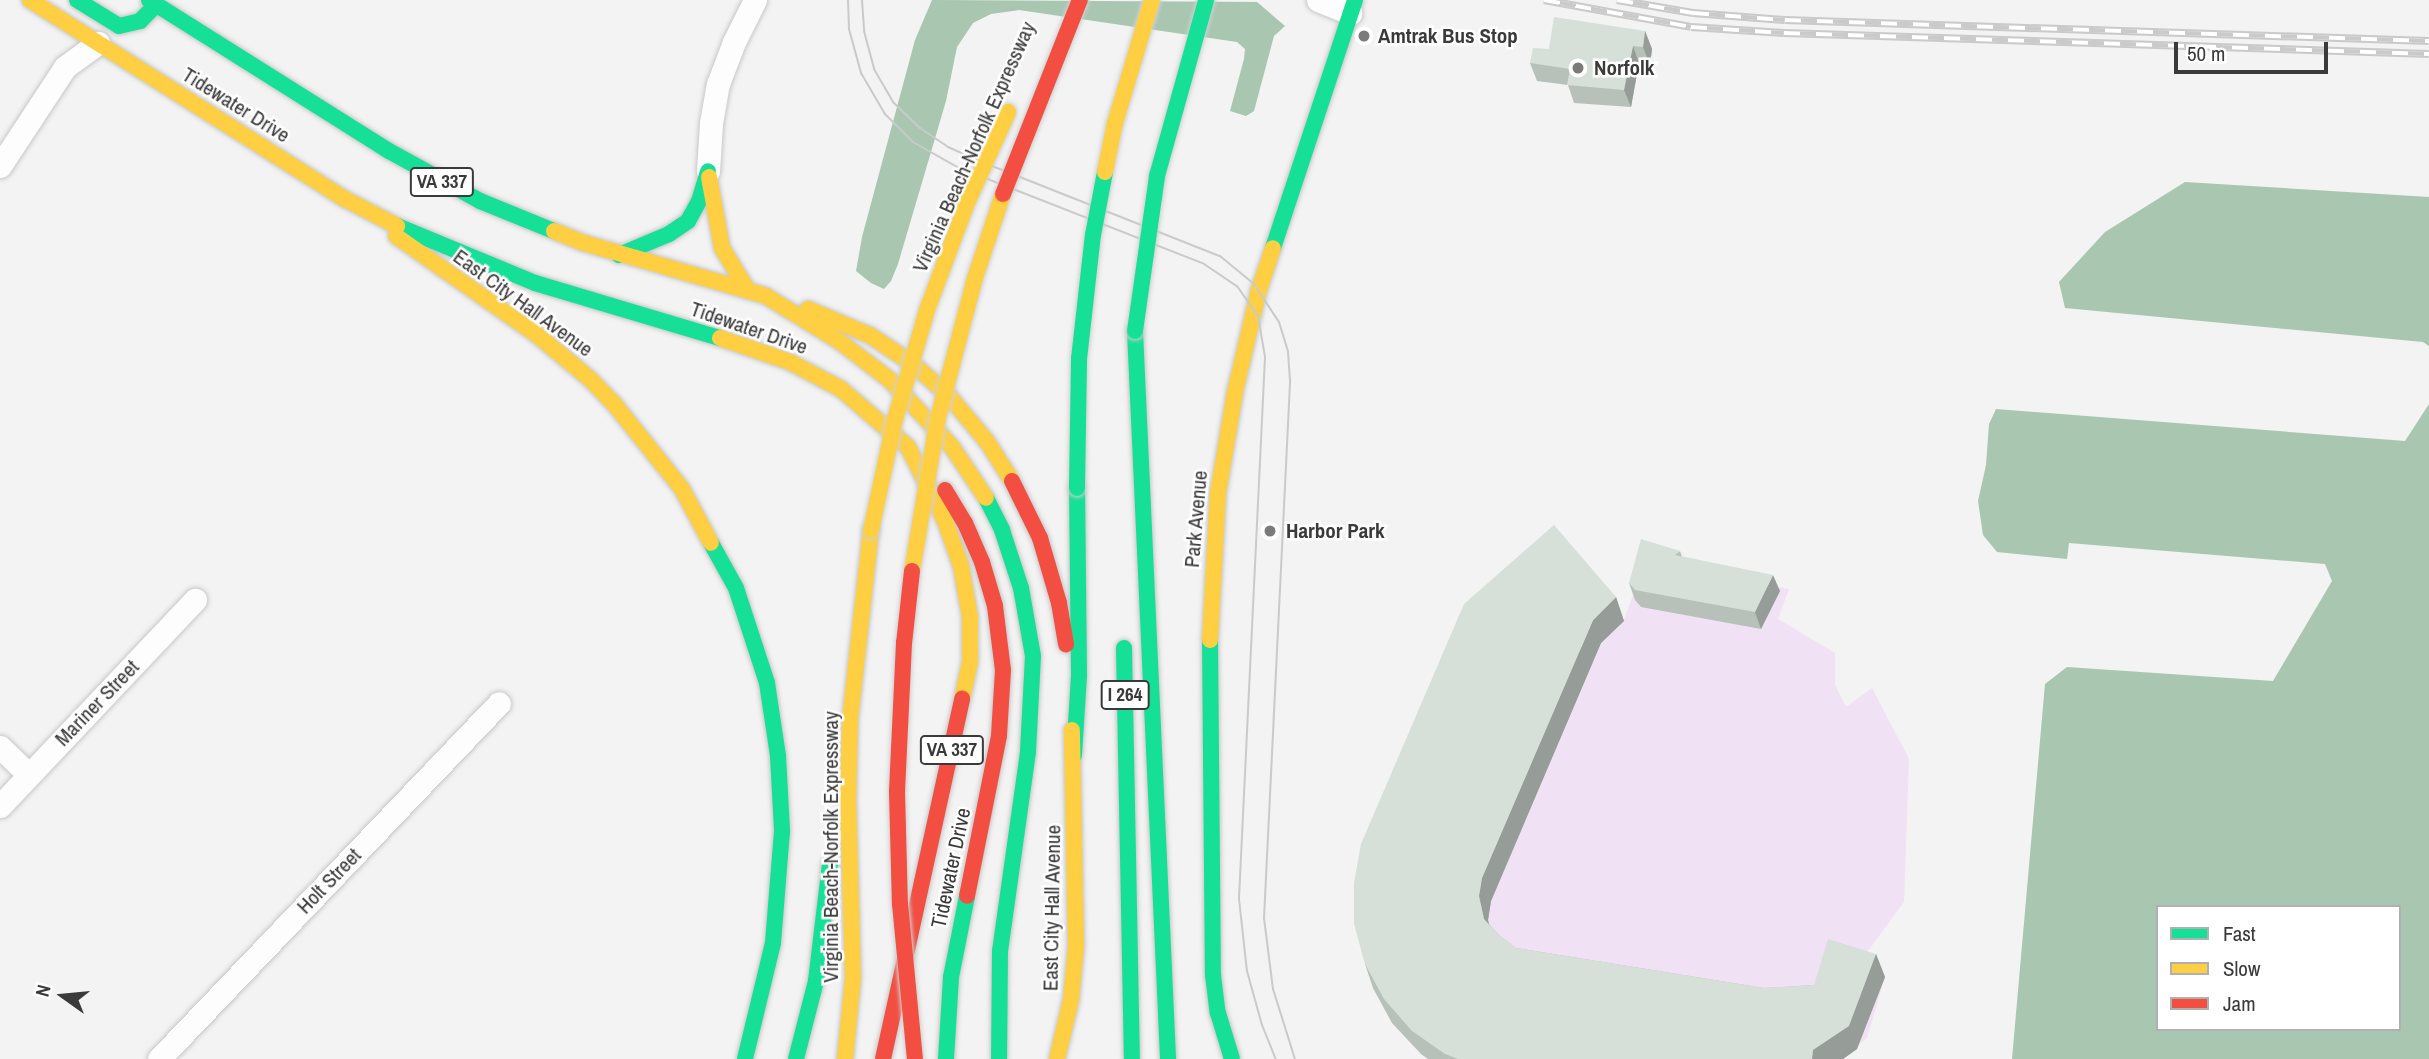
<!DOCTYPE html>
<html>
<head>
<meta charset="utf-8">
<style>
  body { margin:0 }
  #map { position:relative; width:2429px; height:1059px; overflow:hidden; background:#f2f3f2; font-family:"Archivo Narrow",sans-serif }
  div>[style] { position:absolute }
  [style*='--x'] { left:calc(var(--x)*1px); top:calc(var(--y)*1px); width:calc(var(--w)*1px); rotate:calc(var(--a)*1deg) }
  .green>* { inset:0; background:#f0e1f4 }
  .water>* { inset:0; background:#a8c6b0 }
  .roads { filter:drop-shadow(0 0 2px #c7c8c7) drop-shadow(0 0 2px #c7c8c7) }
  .street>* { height:23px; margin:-11.5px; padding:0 11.5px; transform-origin:11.5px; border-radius:11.5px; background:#fdfdfd }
  .fast>* { height:16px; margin:-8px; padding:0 8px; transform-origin:8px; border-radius:8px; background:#16e098 }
  .slow>* { height:16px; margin:-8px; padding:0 8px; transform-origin:8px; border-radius:8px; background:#ffcf43 }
  .jam>* { height:16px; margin:-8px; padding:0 8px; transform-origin:8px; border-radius:8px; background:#f24e42 }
  .tram>* { height:2px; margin:-1px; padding:0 1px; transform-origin:1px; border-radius:1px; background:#c9cac9 }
  .rail>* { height:8px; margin-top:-4px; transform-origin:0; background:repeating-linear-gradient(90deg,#fff 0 16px,#c9cac9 0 32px); box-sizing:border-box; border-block:2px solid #c9cac9 }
  .bridges { filter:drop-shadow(0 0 2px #cfd0cf) drop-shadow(0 0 2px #cfd0cf) }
  .fast-bridge>* { height:16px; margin:-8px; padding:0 8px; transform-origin:8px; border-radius:8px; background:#16e098 }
  .slow-bridge>* { height:16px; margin:-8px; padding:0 8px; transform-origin:8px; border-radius:8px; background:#ffcf43 }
  .jam-bridge>* { height:16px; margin:-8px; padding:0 8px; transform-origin:8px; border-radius:8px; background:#f24e42 }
  .wall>* { inset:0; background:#b8c0ba }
  .shaded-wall>* { inset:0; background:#969c97 }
  .building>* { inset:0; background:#d6dfd8 }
  .dots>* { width:19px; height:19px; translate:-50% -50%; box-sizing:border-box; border:4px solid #fff; border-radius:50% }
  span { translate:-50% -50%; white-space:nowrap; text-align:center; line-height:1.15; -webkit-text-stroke:5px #fff; paint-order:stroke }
  .shield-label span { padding:2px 5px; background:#fff; border:2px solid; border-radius:5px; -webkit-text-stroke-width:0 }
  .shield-label { font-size:19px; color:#393a39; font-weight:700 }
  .poi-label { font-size:21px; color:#393a39; font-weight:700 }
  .left { translate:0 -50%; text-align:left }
  .street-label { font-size:21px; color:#393a39 }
  .legend { position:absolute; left:2156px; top:905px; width:245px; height:126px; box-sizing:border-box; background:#fff; border:2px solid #b0b0b0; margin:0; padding:9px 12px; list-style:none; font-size:21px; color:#393a39 }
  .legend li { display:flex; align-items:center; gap:14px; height:35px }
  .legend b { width:35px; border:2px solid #b0b0b0 }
  .north { position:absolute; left:28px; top:961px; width:70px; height:70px; -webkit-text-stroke:5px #fff; paint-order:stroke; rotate:285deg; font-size:19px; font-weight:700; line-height:28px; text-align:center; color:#393a39 }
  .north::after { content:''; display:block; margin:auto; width:24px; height:32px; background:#393a39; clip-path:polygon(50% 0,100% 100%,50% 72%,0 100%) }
  .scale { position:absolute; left:2174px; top:42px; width:154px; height:32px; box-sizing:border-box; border:4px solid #393a39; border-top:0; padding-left:9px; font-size:21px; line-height:24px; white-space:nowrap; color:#393a39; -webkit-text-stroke:5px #fff; paint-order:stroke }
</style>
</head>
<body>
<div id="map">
  <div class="green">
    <i style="clip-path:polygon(1647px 556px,1700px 573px,1789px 589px,1778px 619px,1835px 653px,1835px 685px,1846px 707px,1872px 688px,1909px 759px,1904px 902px,1856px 967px,1885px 977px,1867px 1038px,1843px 1059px,1428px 1059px,1392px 1023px,1373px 988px,1362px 947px,1369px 868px,1624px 620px)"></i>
  </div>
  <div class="water">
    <i style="clip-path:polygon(932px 0,1257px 2px,1285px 26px,1274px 36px,1254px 111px,1246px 116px,1230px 111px,1244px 59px,1245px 49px,1237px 42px,1019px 10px,991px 14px,973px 23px,957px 47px,946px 101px,898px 264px,891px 281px,884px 289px,871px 283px,856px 271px,862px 237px,915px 40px)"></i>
    <i style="clip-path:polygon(2185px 182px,2429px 197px,2429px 346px,2423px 342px,2065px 308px,2059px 282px,2105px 232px)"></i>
    <i style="clip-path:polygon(evenodd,2429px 404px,2429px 1059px,2012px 1059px,2045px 684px,2067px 667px,2273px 681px,2332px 581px,2325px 564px,2069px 543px,2067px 559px,1997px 552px,1983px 535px,1978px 501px,1986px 465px,1989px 424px,1996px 409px,2405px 441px,2429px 404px,2158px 907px,2399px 907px,2399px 1029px,2158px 1029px,2158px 907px)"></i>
  </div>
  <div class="roads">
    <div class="street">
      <i style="--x:1318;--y:0;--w:35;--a:22"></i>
      <i style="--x:0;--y:166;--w:118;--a:-56.7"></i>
      <i style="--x:65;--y:67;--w:41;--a:-36"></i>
      <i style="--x:708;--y:171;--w:48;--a:-86.4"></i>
      <i style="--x:711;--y:123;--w:40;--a:-80"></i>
      <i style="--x:718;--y:84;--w:45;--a:-69.1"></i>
      <i style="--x:734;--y:42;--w:47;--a:-63.4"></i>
      <i style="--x:0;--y:747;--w:40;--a:44"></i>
      <i style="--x:0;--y:806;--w:284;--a:-46.6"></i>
      <i style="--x:159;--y:1059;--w:492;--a:-46.3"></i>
    </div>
    <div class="fast">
      <i style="--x:77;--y:0;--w:49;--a:31.8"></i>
      <i style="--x:119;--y:26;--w:22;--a:-13"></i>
      <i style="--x:140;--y:21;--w:23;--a:-45"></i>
      <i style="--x:149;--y:0;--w:284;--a:32.2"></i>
      <i style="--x:389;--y:151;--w:104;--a:28.8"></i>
      <i style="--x:480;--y:201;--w:80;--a:22.1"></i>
      <i style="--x:397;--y:226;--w:149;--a:22.4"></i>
      <i style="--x:535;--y:283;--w:193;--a:16.6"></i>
      <i style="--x:1273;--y:248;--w:261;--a:-71.7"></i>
      <i style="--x:619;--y:255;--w:54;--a:-22.8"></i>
      <i style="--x:669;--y:234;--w:23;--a:-34"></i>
      <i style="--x:688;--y:221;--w:23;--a:-61"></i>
      <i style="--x:699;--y:201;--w:31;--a:-73"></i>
      <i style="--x:1135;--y:331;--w:729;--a:87.4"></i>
      <i style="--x:986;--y:498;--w:36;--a:63"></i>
      <i style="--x:1002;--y:530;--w:61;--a:71.9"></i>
      <i style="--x:1021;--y:588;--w:69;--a:80"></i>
      <i style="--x:1033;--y:656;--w:96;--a:93"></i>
      <i style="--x:1028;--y:752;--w:201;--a:98"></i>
      <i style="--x:1000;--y:951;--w:108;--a:90.5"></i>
      <i style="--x:711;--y:543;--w:51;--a:60.9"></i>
      <i style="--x:736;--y:588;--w:100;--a:71.9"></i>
      <i style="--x:767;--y:683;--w:74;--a:81.4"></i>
      <i style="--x:778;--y:756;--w:75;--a:86.9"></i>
      <i style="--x:782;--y:831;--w:112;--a:94.6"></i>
      <i style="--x:773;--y:943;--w:119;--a:103.6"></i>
      <i style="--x:1210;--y:640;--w:335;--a:89.5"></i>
      <i style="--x:1213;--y:975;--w:38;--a:83"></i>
      <i style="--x:1218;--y:1013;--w:48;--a:73.1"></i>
      <i style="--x:1124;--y:648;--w:411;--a:88.9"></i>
      <i style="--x:1074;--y:755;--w:80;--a:-86.4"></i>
      <i style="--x:1079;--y:675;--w:187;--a:-90.6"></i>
      <i style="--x:796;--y:1059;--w:81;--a:-75.6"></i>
      <i style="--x:816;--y:981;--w:118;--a:-83.2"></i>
      <i style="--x:946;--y:1059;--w:82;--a:-86.5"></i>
      <i style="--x:951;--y:977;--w:83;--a:-78.8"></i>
    </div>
    <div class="slow">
      <i style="--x:30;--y:0;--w:370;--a:32.3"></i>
      <i style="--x:343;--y:198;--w:61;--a:27.4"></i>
      <i style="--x:709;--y:177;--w:72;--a:79.6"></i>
      <i style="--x:722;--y:248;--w:50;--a:58.8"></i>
      <i style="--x:554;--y:231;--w:32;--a:22"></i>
      <i style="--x:584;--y:243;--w:190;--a:16.2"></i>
      <i style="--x:766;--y:296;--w:86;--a:31.7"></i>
      <i style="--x:839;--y:341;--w:64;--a:37.4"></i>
      <i style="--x:890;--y:380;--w:91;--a:47.2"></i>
      <i style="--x:952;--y:447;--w:61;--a:56.3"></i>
      <i style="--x:396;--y:236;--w:171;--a:35"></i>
      <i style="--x:536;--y:334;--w:70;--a:39.8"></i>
      <i style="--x:590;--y:379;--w:36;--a:46"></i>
      <i style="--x:615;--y:405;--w:107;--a:51.4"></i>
      <i style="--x:682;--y:489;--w:61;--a:61.8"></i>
      <i style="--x:808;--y:309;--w:69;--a:23.2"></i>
      <i style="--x:871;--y:336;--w:50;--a:33.7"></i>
      <i style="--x:913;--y:364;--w:48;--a:41.6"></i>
      <i style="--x:949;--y:396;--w:61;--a:50.3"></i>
      <i style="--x:988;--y:443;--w:45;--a:57.7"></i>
      <i style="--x:720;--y:338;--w:74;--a:18.9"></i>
      <i style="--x:790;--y:362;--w:58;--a:27.9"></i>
      <i style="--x:841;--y:389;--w:89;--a:40.9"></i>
      <i style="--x:908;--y:447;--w:83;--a:63.4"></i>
      <i style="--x:945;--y:521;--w:48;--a:70.4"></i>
      <i style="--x:961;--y:566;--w:52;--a:80"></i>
      <i style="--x:970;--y:617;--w:45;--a:90"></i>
      <i style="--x:970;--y:662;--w:38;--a:102"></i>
      <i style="--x:1210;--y:640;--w:147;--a:-86.9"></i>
      <i style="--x:1218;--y:493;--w:102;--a:-80.4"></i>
      <i style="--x:1235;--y:392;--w:105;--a:-76.8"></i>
      <i style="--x:1259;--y:290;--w:44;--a:-71.6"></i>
      <i style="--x:845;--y:1059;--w:82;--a:-84.4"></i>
      <i style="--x:853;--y:977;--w:175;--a:-91.6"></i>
      <i style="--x:848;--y:802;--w:82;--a:-88.6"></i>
      <i style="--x:850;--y:720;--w:191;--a:-83.7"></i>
      <i style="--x:1057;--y:1059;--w:61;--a:-76.7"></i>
      <i style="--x:1071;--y:1000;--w:54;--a:-84.7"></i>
      <i style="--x:1076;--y:946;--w:216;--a:-91.1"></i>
    </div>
    <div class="jam">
      <i style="--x:1012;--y:481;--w:64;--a:63.8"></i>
      <i style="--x:1040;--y:538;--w:68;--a:73.7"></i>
      <i style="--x:1059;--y:603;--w:42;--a:80.3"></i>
      <i style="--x:945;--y:490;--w:39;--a:59"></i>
      <i style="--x:965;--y:523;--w:43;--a:66.4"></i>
      <i style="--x:982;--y:562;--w:46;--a:73.5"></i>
      <i style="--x:995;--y:606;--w:64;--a:82.9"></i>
      <i style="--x:1003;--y:670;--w:66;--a:93.5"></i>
      <i style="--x:999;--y:736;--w:163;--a:101.3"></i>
      <i style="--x:883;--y:1059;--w:369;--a:-77.6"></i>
    </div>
  </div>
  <div class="tram">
    <i style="--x:848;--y:0;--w:29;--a:88"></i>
    <i style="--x:849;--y:29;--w:46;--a:74.7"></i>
    <i style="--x:861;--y:73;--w:48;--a:59.7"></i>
    <i style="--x:885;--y:114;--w:40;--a:45"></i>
    <i style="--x:913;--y:142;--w:51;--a:29.6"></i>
    <i style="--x:957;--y:167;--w:265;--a:21.4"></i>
    <i style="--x:1204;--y:264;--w:40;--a:34"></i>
    <i style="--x:1237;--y:286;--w:37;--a:55"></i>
    <i style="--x:1258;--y:316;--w:42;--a:80.3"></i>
    <i style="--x:1265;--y:357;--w:543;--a:92.75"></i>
    <i style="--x:1239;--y:899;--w:72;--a:83.7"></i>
    <i style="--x:1247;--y:971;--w:56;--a:74.5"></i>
    <i style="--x:1262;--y:1025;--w:37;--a:68"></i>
    <i style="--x:862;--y:0;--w:31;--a:86"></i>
    <i style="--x:864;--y:31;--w:39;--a:75"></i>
    <i style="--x:874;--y:69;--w:39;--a:60"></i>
    <i style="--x:894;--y:103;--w:36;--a:44"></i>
    <i style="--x:920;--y:128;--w:34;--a:34"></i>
    <i style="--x:948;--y:147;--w:37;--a:24"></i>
    <i style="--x:982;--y:162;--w:256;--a:21.6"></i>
    <i style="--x:1220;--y:256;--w:44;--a:39.5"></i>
    <i style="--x:1254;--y:284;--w:45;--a:56.7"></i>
    <i style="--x:1279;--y:322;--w:31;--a:73"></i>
    <i style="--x:1288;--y:352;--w:31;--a:86"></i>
    <i style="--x:1290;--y:383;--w:536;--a:92.78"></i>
    <i style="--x:1264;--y:918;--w:72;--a:82.8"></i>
    <i style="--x:1273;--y:989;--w:73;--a:72.6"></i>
  </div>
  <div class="rail">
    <i style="--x:1544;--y:0;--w:149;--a:10.4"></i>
    <i style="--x:1691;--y:27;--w:93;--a:3.7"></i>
    <i style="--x:1784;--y:33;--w:645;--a:1.86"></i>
    <i style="--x:1617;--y:0;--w:77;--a:9.7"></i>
    <i style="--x:1693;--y:13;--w:92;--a:4.4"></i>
    <i style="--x:1785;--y:20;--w:644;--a:1.87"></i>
  </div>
  <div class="bridges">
    <div class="fast-bridge">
      <i style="--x:1135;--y:331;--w:157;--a:-81.9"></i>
      <i style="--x:1157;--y:176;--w:183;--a:-74.4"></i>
      <i style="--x:1077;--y:488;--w:129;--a:-89.1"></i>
      <i style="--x:1079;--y:359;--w:125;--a:-83.6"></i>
      <i style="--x:1093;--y:235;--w:64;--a:-79.2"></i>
    </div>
    <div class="slow-bridge">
      <i style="--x:1105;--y:172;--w:50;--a:-78.5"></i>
      <i style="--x:1115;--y:123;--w:128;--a:-73.3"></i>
      <i style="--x:871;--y:530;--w:114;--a:-77.8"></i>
      <i style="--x:895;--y:419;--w:114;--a:-73.6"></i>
      <i style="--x:927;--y:310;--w:114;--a:-69.5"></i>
      <i style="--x:967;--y:203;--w:100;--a:-65.7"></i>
      <i style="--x:912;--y:571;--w:155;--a:-80.4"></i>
      <i style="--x:938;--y:418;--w:145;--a:-75.2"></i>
      <i style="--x:975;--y:278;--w:89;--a:-71.6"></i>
    </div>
    <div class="jam-bridge">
      <i style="--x:1003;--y:194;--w:209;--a:-68.4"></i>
      <i style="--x:912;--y:571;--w:72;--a:96.3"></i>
      <i style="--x:904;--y:643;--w:149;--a:92.7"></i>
      <i style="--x:897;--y:792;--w:112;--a:88.5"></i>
      <i style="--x:900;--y:904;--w:156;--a:84.5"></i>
    </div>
  </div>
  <div class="wall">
    <i style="clip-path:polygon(1645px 31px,1652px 49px,1650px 65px,1639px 63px,1631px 107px,1574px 103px,1568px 85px,1537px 81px,1530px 63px)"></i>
    <i style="clip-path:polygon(1680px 551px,1682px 557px,1780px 591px,1761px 629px,1641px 607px,1635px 600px,1629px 583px)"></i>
    <i style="clip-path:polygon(1616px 597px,1624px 621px,1601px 643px,1491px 901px,1488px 920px,1489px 924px,1499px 935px,1516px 948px,1764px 988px,1814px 985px,1876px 954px,1885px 977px,1857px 1049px,1843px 1059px,1428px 1059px,1421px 1054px,1392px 1023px,1373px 988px,1365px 964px)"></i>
  </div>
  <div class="shaded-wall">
    <i style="clip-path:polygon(1645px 31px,1652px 49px,1650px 65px,1643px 47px)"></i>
    <i style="clip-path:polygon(1633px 46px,1639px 63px,1631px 107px,1624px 90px)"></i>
    <i style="clip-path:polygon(1773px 575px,1780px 591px,1761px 629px,1755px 612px)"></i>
    <i style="clip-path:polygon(1616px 597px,1624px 621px,1601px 643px,1491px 901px,1488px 920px,1493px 942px,1484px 919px,1479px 896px,1482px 878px,1593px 620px)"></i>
    <i style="clip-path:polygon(1876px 954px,1885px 977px,1857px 1049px,1843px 1059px,1812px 1059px,1813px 1050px)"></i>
  </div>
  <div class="building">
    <i style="clip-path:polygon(1554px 17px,1645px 31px,1643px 47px,1633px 46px,1624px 90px,1567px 85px,1570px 69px,1530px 63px,1533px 48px,1549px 49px)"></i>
    <i style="clip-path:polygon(1554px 525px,1616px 597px,1593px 620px,1482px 878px,1479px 896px,1484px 919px,1499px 935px,1516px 948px,1764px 988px,1814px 985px,1828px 939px,1876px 954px,1849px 1026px,1813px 1050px,1812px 1059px,1458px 1059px,1445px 1054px,1412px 1031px,1384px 999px,1365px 964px,1354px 924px,1354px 883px,1361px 844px,1464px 604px)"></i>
    <i style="clip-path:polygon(1641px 539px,1680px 551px,1675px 555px,1773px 575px,1755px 612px,1635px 590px,1629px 583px)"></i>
  </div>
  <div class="dots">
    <i style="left:1364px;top:36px;background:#7a7b7a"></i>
    <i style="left:1578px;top:68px;background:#7a7b7a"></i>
    <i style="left:1270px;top:531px;background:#7a7b7a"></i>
  </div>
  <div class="shield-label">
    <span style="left:442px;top:182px">VA 337</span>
    <span style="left:1125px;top:695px">I 264</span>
    <span style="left:952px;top:750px">VA 337</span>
  </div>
  <div class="poi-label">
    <span class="left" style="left:1378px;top:36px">Amtrak Bus Stop</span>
    <span class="left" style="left:1594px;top:68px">Norfolk</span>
    <span class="left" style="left:1286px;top:531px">Harbor Park</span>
  </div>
  <div class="street-label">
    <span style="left:236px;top:105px;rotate:32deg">Tidewater Drive</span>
    <span style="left:974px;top:147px;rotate:-66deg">Virginia Beach-Norfolk Expressway</span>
    <span style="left:523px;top:303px;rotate:36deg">East City Hall Avenue</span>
    <span style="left:749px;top:328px;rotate:19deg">Tidewater Drive</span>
    <span style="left:1196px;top:519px;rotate:-85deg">Park Avenue</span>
    <span style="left:97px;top:703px;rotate:-46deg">Mariner Street</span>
    <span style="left:831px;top:847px;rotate:-90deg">Virginia Beach-Norfolk Expressway</span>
    <span style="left:951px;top:868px;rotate:-78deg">Tidewater Drive</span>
    <span style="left:329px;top:881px;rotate:-46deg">Holt Street</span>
    <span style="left:1052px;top:908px;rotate:-89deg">East City Hall Avenue</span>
  </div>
  <ul class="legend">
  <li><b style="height:9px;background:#16e098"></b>Fast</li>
  <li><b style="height:9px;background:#ffcf43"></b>Slow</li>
  <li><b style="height:9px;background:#f24e42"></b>Jam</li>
  </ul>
  <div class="north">N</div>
  <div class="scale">50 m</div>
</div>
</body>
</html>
